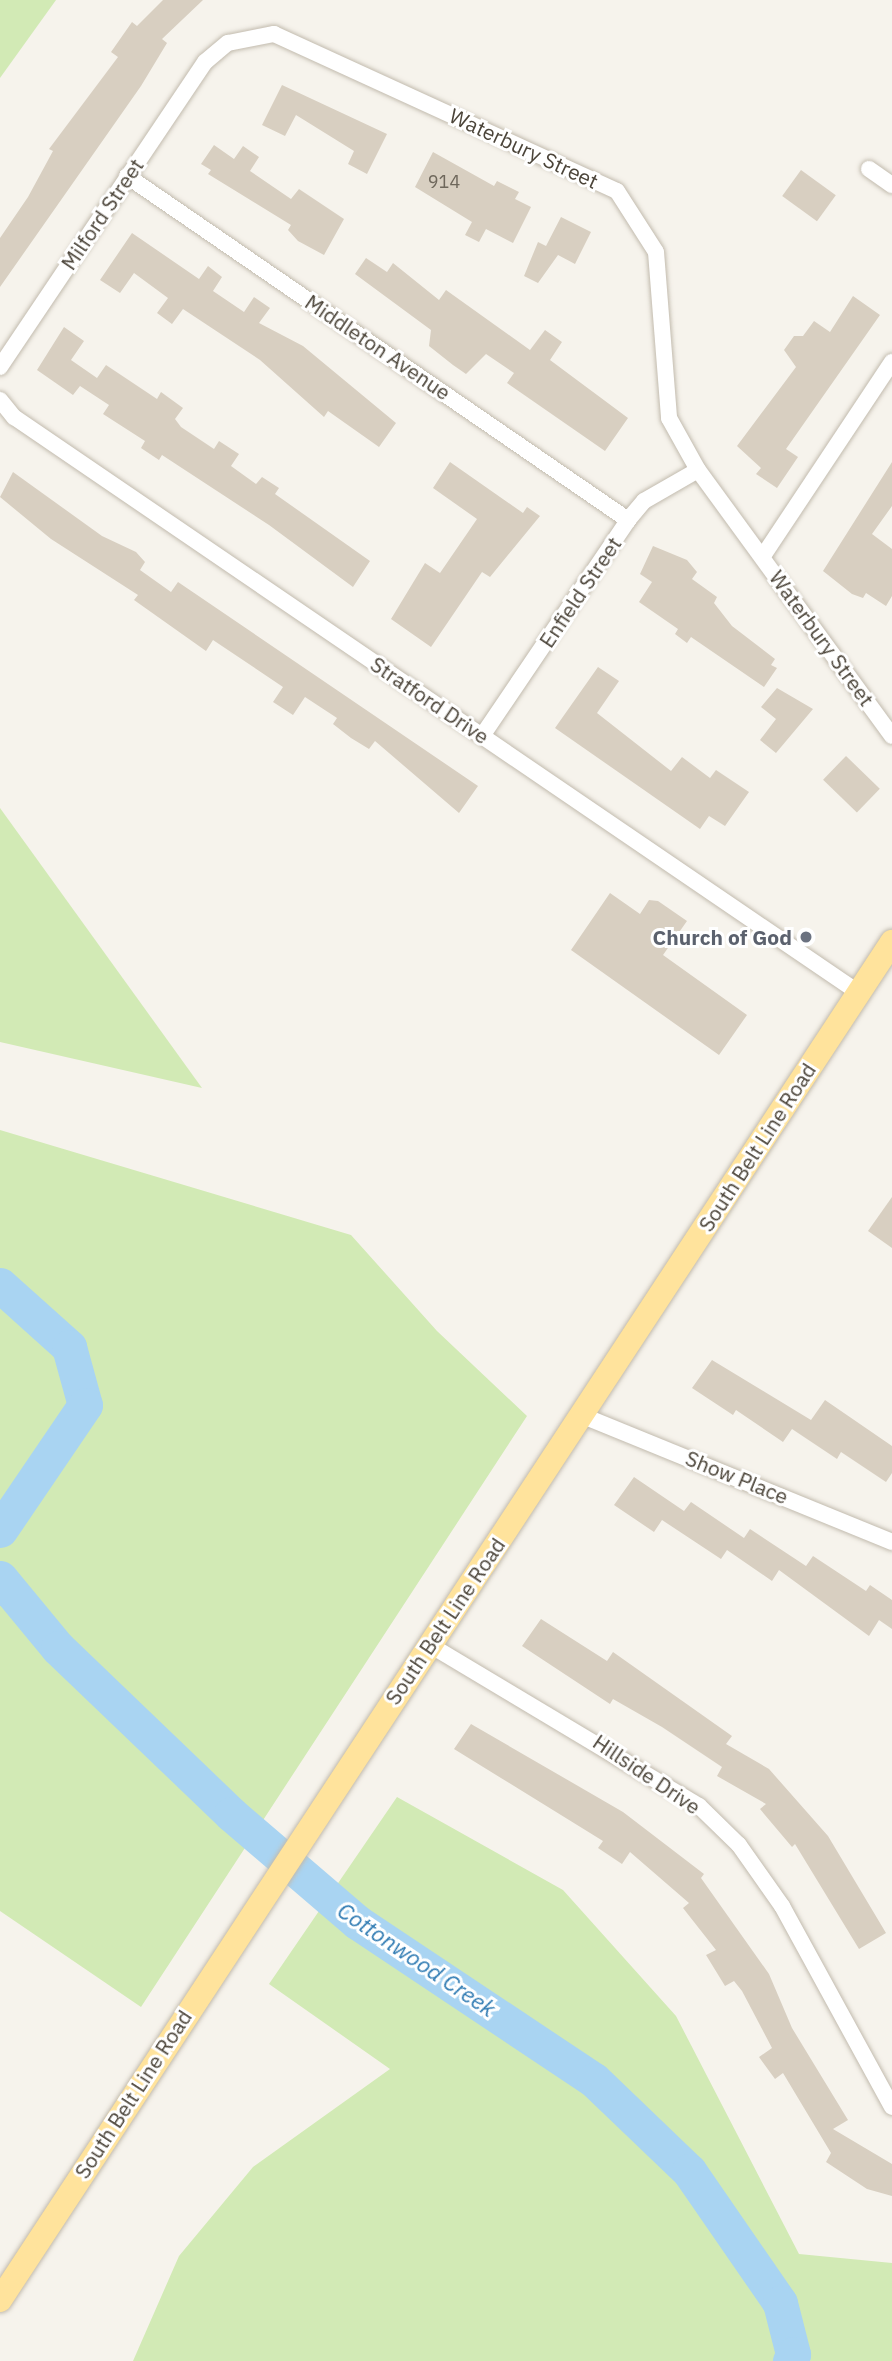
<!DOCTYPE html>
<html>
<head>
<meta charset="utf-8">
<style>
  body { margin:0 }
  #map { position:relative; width:892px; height:2361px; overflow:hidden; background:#f6f3ec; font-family:"IBM Plex Sans",sans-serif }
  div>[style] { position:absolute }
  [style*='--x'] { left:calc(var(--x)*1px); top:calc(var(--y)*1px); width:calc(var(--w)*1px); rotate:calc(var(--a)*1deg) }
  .green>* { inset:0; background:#d2eab5 }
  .river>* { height:35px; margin:-17.5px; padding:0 17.5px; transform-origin:17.5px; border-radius:17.5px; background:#a9d4f2 }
  .building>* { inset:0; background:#d8cfc1; transform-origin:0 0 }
  .roads { filter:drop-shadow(0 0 2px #c2bbae) drop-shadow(0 0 2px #c2bbae) }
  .minor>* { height:16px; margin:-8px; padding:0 8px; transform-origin:8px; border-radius:8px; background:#fff }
  .primary>* { height:24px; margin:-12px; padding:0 12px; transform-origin:12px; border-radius:12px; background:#ffe39c }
  .dots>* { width:19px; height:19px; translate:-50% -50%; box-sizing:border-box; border:4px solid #fff; border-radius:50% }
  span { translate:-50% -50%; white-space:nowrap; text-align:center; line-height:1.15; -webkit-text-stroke:6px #fff; paint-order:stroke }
  .number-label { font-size:18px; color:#6e675b }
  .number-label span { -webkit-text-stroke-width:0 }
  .street-label { font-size:21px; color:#4b4439 }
  .worship-label { font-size:21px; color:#5b616d; font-weight:700 }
  .right { translate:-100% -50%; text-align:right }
  .water-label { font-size:23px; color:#2e7ab2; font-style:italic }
</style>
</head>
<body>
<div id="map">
  <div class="green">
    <i style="clip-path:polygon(0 0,56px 0,0 78px)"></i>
    <i style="clip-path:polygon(0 808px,202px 1088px,0 1042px)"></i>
    <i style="clip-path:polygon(0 1130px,351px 1235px,437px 1331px,527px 1416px,141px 2007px,0 1911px)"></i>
    <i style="clip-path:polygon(397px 1797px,563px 1890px,676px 2016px,799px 2254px,892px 2263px,892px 2361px,133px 2361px,179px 2256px,253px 2167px,390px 2069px,269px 1984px)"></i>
  </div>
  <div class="river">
    <i style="--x:0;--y:1285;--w:93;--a:41.9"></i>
    <i style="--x:69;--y:1347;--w:60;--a:74.6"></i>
    <i style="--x:85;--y:1405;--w:151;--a:124.2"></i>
    <i style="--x:0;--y:1578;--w:91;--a:50.4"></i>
    <i style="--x:58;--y:1648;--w:240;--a:43.8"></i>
    <i style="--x:231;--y:1814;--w:166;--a:40.6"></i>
    <i style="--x:357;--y:1922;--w:285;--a:33.7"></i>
    <i style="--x:594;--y:2080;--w:132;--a:43.8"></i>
    <i style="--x:689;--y:2171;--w:160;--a:55.4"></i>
    <i style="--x:780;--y:2303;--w:53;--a:75.7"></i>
    <i style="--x:793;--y:2354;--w:8;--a:113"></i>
  </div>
  <div class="building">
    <i style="clip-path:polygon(163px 0,203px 0,162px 39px,167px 43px,141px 86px,0 287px,0 238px,28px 197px,53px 151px,49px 149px,118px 57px,111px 52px,132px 22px,137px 26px)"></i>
    <i style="clip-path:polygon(282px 85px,387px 134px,367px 174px,348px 164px,354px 151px,296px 115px,285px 136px,262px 125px)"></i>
    <i style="clip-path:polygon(214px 145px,234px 159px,243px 146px,259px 157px,250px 171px,291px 199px,299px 189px,344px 219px,324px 255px,298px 241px,288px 230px,291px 225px,208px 174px,211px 170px,201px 164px)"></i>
    <i style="clip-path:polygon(433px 152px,494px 186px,497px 181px,519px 192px,515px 199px,531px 207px,513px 243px,486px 229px,479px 242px,465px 235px,472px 222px,415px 187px)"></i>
    <i style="left:801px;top:170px;width:43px;height:32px;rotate:36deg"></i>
    <i style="clip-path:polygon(561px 217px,591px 232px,575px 264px,558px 255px,538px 283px,524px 276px,538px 242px,546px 246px)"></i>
    <i style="clip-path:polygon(132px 233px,199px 279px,208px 266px,222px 277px,213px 291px,244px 312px,254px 297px,270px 308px,259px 323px,303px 346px,396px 423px,379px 447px,328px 411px,324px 417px,260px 360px,183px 309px,172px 324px,157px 313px,168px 298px,134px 273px,120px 293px,100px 280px)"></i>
    <i style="clip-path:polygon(366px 258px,387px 272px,393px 263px,439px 300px,446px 290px,530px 350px,545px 330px,562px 342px,550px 360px,628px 418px,605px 451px,507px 383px,514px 373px,486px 354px,466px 374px,453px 365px,429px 346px,431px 330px,355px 274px)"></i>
    <i style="clip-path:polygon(853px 296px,880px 315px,786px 449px,798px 457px,777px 488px,756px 474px,761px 468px,737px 446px,796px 367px,784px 350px,794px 336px,803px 336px,814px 321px,830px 332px)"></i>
    <i style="clip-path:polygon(64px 327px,84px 341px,71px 360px,97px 378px,106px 365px,157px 399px,161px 392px,183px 408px,175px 419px,181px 427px,214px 449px,219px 441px,239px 454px,231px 466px,256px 484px,262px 477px,279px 488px,275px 494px,370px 561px,353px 587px,269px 525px,162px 455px,159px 460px,141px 448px,145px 441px,103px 414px,109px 405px,80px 386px,73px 395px,37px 370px)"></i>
    <i style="clip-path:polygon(450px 462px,523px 513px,527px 507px,540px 516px,490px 577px,482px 572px,431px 647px,391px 619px,425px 563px,440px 573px,477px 519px,433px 488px)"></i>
    <i style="clip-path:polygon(892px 462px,892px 506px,872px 534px,892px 549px,892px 596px,886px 606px,866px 593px,863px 598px,852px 594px,823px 571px)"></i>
    <i style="clip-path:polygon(13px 472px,102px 536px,136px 552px,145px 562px,140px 570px,171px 592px,178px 582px,478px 786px,459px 813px,375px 741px,369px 749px,351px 738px,333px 724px,337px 718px,305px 697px,293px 715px,273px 702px,283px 687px,213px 640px,206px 651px,134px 600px,138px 595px,51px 539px,0 497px)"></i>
    <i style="clip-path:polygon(653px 546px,687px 560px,697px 572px,692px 579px,717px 597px,714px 603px,732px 626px,775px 659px,771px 665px,777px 668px,764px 687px,691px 637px,687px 643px,675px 634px,678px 629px,639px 602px,652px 582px,640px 574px)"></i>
    <i style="clip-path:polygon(598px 667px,619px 681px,597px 713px,671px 771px,682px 757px,710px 778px,716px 770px,749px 792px,725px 826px,709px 816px,700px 829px,555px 728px)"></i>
    <i style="clip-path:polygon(777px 688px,813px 709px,776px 753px,760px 740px,776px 719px,761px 707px)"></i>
    <i style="left:846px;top:756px;width:47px;height:33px;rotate:44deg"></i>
    <i style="clip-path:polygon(610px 893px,640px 914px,649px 900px,658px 901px,687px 921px,663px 955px,747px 1015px,719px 1055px,571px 950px)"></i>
    <i style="clip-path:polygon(892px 1197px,892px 1248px,868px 1231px)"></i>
    <i style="clip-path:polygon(712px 1360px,811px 1420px,825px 1400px,892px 1446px,892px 1473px,886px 1482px,841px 1452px,837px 1459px,792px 1429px,783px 1442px,736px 1410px,733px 1415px,692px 1388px)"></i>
    <i style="clip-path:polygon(634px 1477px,684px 1511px,691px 1502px,744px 1538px,750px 1529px,806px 1566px,813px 1556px,866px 1591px,870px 1585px,892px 1600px,892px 1629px,879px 1620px,869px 1636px,779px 1570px,772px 1581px,727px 1550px,721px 1559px,662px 1520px,654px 1532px,614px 1505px)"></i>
    <i style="clip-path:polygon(541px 1619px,607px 1661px,613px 1652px,732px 1736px,726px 1744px,769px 1769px,828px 1836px,886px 1933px,859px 1949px,795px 1844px,792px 1847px,760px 1809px,766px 1804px,717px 1776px,722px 1767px,662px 1727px,613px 1699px,610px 1704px,522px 1646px)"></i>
    <i style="clip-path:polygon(471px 1724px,623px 1812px,704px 1874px,701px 1878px,769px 1974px,792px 2028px,848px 2120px,833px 2129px,892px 2164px,892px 2196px,867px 2189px,826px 2162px,831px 2153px,783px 2073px,775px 2079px,759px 2057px,772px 2048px,742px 1991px,734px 1981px,725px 1986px,706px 1955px,716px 1950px,683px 1908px,689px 1903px,630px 1852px,622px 1864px,598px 1848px,603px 1841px,454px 1749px)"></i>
  </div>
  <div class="roads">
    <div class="minor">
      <i style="--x:869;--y:169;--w:28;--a:35"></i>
      <i style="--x:127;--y:176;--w:608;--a:34.47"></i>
      <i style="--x:0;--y:367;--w:367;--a:-56.1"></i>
      <i style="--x:205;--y:62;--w:30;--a:-40"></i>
      <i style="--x:228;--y:43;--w:47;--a:-11.1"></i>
      <i style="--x:274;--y:34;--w:377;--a:24.6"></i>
      <i style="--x:617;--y:191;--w:72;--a:57.4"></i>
      <i style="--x:656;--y:252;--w:167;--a:85.5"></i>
      <i style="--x:669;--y:418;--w:60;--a:60.9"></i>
      <i style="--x:698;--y:470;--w:329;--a:53.9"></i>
      <i style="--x:0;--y:400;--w:22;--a:51"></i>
      <i style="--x:14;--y:417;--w:1023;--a:34.28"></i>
      <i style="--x:763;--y:556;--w:233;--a:-56.4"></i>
      <i style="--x:482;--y:736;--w:261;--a:-55.9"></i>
      <i style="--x:628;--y:520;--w:25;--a:-50"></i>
      <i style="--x:644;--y:501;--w:62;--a:-29.9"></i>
      <i style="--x:581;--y:1415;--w:336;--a:22.2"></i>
      <i style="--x:430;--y:1645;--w:313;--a:30.9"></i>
      <i style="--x:699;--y:1806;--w:56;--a:44.3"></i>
      <i style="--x:739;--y:1845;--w:75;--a:54.8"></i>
      <i style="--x:782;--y:1906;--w:229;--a:61.3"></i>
    </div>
    <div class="primary">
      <i style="--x:0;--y:2300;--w:1625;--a:-56.7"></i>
    </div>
  </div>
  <div class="dots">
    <i style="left:806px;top:937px;background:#6b7280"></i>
  </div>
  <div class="number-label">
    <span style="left:444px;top:182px">914</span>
  </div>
  <div class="street-label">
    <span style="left:524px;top:148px;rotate:25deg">Waterbury Street</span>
    <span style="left:102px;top:214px;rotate:-56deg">Milford Street</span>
    <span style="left:378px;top:347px;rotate:34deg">Middleton Avenue</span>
    <span style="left:580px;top:592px;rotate:-56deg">Enfield Street</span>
    <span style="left:822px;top:638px;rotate:54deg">Waterbury Street</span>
    <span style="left:430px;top:700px;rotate:34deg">Stratford Drive</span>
    <span style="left:757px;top:1147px;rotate:-57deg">South Belt Line Road</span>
    <span style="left:737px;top:1477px;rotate:22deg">Show Place</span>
    <span style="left:445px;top:1621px;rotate:-56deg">South Belt Line Road</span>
    <span style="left:647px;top:1774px;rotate:34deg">Hillside Drive</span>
    <span style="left:133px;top:2094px;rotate:-57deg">South Belt Line Road</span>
  </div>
  <div class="worship-label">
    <span class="right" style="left:792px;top:937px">Church of God</span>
  </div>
  <div class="water-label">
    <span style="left:417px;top:1959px;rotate:34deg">Cottonwood Creek</span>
  </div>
</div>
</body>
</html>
